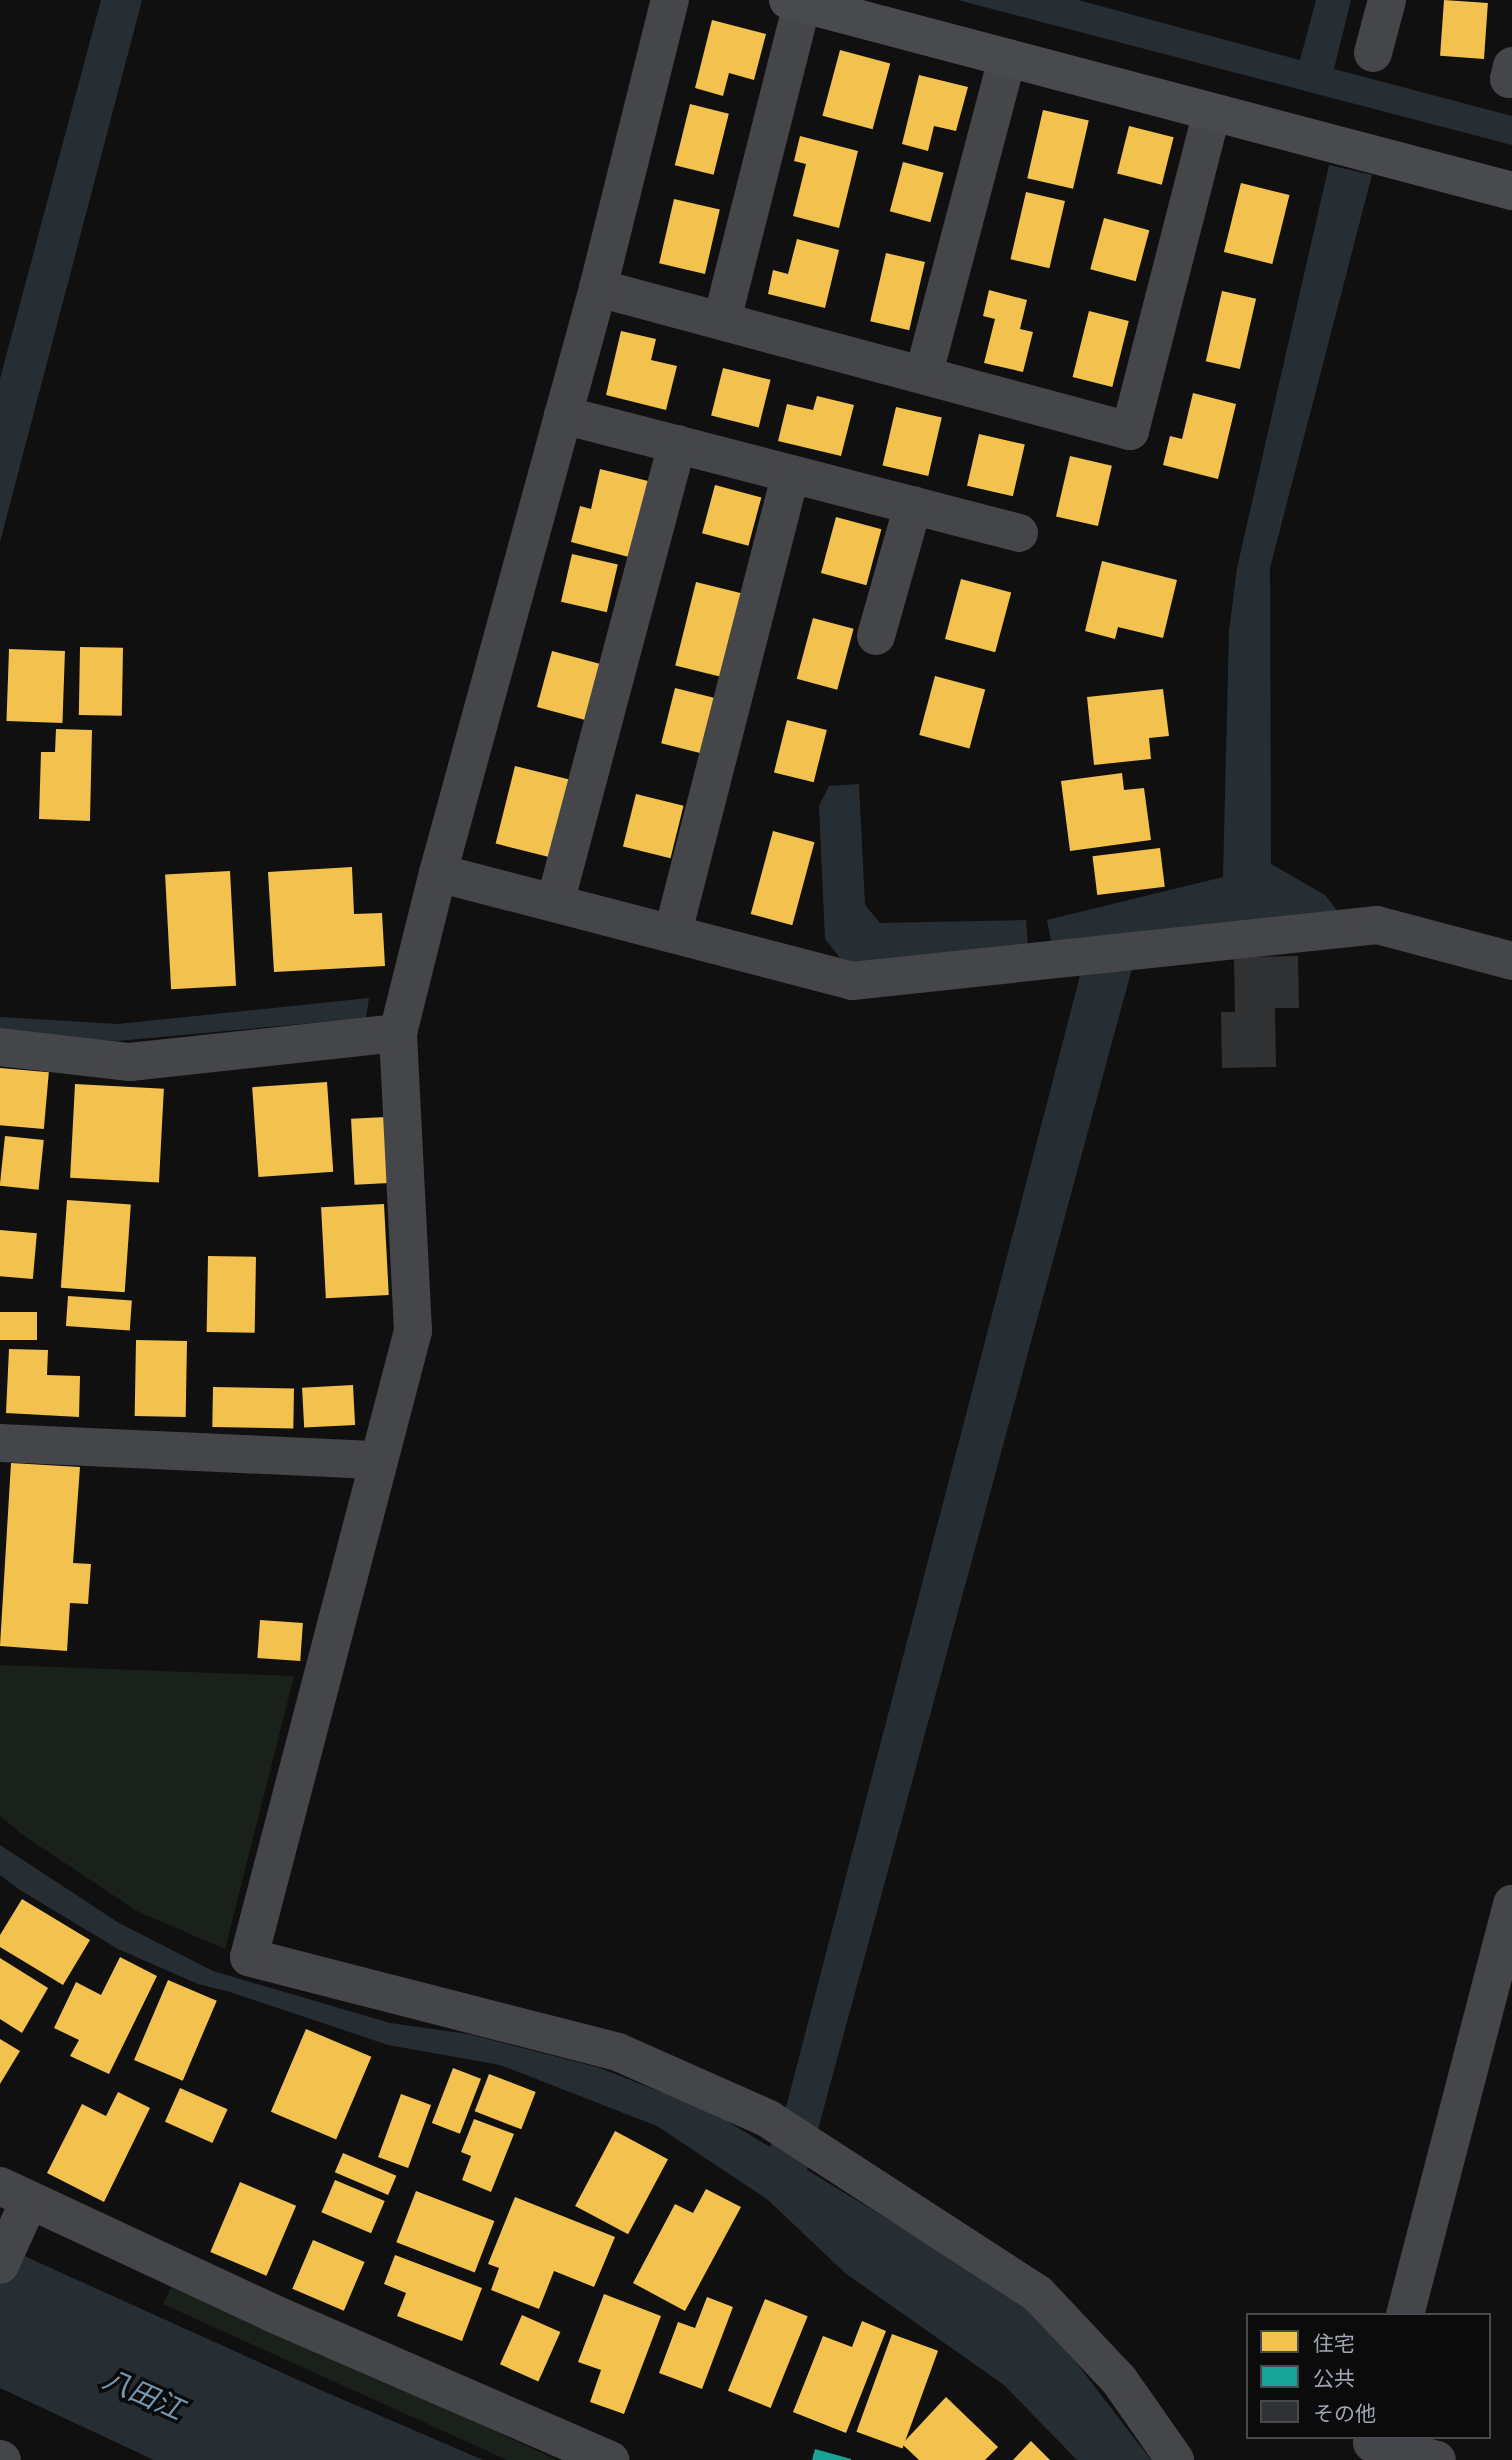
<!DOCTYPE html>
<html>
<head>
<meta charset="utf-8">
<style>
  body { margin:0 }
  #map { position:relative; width:1512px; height:2460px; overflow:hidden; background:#101011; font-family:Signika,"Noto Sans JP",sans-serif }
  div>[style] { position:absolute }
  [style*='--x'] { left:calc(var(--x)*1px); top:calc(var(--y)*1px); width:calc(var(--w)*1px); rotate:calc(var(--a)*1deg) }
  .green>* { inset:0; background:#1a211b }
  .water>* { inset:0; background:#262e34 }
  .homes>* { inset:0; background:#f2c14e; transform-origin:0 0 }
  .public>* { inset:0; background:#17a398 }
  .building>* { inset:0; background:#303133 }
  .street>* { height:38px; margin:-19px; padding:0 19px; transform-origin:19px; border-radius:19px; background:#454649 }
  .secondary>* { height:38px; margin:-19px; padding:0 19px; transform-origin:19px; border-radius:19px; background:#484a4d }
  span { translate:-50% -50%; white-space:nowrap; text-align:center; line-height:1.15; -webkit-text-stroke:7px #0b0b0c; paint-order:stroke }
  .water-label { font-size:28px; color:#7596b0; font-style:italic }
  .legend { position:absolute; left:1246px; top:2313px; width:245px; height:126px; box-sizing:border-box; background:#0b0b0c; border:2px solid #47494f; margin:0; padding:9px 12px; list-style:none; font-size:21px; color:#a0a6b3 }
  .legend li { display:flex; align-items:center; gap:14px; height:35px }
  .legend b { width:35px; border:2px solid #47494f }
</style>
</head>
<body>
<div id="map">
  <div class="green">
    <i style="clip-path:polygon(0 1665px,294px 1676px,225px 1949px,137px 1911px,20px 1833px,0 1816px)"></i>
    <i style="clip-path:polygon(174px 2282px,557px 2460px,507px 2460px,163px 2304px)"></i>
  </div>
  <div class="water">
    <i style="clip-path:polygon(101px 0,142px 0,0 542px,0 379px)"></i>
    <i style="clip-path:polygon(958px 0,1078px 0,1300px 60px,1316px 0,1351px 0,1334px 69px,1512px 116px,1512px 145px)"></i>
    <i style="clip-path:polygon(1329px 165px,1372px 175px,1270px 568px,1271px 864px,1325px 895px,1339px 913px,1134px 961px,807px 2170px,1017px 2298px,1075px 2361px,1151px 2460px,1077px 2460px,1004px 2385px,845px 2273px,767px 2199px,657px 2126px,500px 2065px,388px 2045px,230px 1992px,198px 1984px,118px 1949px,20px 1890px,0 1875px,0 1845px,119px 1923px,213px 1971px,390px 2023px,468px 2034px,600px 2068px,712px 2112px,770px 2147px,784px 2115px,1082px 968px,1052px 945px,1047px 920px,1223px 877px,1229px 631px,1237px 568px)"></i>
    <i style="clip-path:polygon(859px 784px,865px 905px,880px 923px,1026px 920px,1028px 946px,844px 963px,825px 939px,819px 806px,829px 786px)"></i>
    <i style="clip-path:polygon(369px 998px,366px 1018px,117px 1041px,0 1033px,0 1017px,118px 1024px)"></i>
    <i style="clip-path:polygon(0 2245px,316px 2388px,483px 2460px,154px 2460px,0 2388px)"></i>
  </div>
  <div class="homes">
    <i style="left:1444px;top:0;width:44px;height:56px;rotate:4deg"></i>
    <i style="clip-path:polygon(712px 20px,766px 34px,754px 80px,729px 73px,723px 96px,695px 88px)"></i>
    <i style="left:840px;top:50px;width:52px;height:68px;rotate:15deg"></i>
    <i style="clip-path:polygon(919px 75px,968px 87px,956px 131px,934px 126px,928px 151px,902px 144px)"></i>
    <i style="left:690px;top:104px;width:40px;height:63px;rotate:14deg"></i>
    <i style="left:1043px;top:110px;width:47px;height:70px;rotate:13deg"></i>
    <i style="left:1129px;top:126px;width:46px;height:49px;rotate:14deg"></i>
    <i style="clip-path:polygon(800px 136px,858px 151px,839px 228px,793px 216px,806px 164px,794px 161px)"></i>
    <i style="left:903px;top:162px;width:42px;height:51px;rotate:15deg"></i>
    <i style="left:1241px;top:183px;width:50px;height:71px;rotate:14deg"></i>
    <i style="left:1026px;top:192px;width:40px;height:69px;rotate:13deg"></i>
    <i style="left:674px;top:199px;width:47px;height:66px;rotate:13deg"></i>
    <i style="left:1104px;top:218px;width:47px;height:53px;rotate:15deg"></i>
    <i style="clip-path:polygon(797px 239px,839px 250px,825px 308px,768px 294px,773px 270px,788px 274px)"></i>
    <i style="left:886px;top:253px;width:40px;height:70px;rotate:13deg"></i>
    <i style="clip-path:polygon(989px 290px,1027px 300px,1020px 329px,1033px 332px,1023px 372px,984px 363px,995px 319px,983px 316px)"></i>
    <i style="left:1222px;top:291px;width:35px;height:72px;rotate:13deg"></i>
    <i style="left:1089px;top:311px;width:41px;height:68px;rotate:14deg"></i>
    <i style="clip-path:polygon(621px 331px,656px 339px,651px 360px,677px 366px,666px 410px,606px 395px)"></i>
    <i style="left:723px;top:368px;width:49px;height:49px;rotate:14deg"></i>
    <i style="clip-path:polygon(1193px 393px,1236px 404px,1218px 479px,1163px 465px,1170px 436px,1182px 439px)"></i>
    <i style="clip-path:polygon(817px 396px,854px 405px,841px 456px,778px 441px,787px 404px,813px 410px)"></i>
    <i style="left:896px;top:407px;width:47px;height:60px;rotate:13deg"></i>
    <i style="left:979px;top:434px;width:47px;height:53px;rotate:13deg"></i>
    <i style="left:1070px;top:456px;width:43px;height:62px;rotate:13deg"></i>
    <i style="clip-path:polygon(600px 469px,648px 481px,629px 557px,571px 542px,580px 506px,591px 509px)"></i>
    <i style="left:715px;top:485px;width:48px;height:50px;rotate:15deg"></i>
    <i style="left:836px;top:517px;width:47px;height:58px;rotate:15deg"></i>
    <i style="left:572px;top:554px;width:47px;height:49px;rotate:13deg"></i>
    <i style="clip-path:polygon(1102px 561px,1177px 580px,1163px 638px,1118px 627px,1115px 639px,1085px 631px)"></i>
    <i style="left:961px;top:579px;width:52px;height:62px;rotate:15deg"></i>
    <i style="left:696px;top:582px;width:49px;height:86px;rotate:14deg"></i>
    <i style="left:813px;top:618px;width:42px;height:63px;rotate:15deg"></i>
    <i style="left:80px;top:647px;width:43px;height:68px;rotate:1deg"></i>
    <i style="left:9px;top:649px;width:56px;height:72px;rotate:2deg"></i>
    <i style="left:552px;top:651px;width:52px;height:58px;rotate:15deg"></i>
    <i style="left:935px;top:676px;width:52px;height:61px;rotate:15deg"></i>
    <i style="left:675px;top:688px;width:41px;height:57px;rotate:14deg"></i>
    <i style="clip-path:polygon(1163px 689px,1169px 736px,1149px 738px,1151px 759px,1094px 765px,1087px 697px)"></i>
    <i style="left:787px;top:720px;width:41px;height:54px;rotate:14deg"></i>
    <i style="clip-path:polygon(56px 729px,92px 730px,90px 821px,39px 819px,41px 752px,55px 752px)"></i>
    <i style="left:515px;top:766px;width:57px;height:80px;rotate:14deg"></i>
    <i style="clip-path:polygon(1122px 773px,1124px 790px,1144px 788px,1151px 840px,1070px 851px,1061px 781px)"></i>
    <i style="left:636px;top:794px;width:49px;height:54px;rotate:14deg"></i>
    <i style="left:773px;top:831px;width:43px;height:86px;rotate:15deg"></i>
    <i style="left:1160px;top:848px;width:39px;height:68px;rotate:83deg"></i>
    <i style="clip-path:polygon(352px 867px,354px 914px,382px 913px,385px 966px,274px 972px,268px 872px)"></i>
    <i style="left:230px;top:871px;width:115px;height:65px;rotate:87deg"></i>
    <i style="left:0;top:1068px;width:49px;height:57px;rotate:5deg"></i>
    <i style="left:327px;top:1082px;width:90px;height:75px;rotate:86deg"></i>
    <i style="left:75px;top:1084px;width:89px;height:94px;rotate:3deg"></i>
    <i style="left:386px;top:1117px;width:66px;height:35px;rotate:87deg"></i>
    <i style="left:5px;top:1136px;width:39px;height:50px;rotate:6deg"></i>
    <i style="left:67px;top:1200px;width:64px;height:88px;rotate:4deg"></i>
    <i style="left:384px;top:1204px;width:91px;height:63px;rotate:87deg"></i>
    <i style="left:0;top:1230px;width:37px;height:46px;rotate:5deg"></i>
    <i style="left:208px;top:1256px;width:48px;height:76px;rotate:1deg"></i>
    <i style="left:68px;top:1296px;width:64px;height:30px;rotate:4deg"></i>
    <i style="left:0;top:1312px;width:37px;height:28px"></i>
    <i style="left:136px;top:1340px;width:51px;height:76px;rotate:1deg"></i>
    <i style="clip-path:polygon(9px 1349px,48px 1350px,47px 1375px,80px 1376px,79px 1417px,6px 1413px)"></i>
    <i style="left:353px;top:1385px;width:40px;height:51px;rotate:87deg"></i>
    <i style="left:213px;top:1387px;width:81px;height:40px;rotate:1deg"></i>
    <i style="clip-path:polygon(11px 1463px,80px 1467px,73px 1563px,91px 1564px,88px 1604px,70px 1603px,67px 1651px,0 1646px)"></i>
    <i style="left:260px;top:1620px;width:43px;height:38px;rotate:4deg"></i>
    <i style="clip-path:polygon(22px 1899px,90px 1940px,63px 1985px,0 1947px,0 1935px)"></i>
    <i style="clip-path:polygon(120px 1957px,157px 1976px,109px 2074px,70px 2056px,79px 2040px,54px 2028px,76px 1982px,101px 1995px)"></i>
    <i style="clip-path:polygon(0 1958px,48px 1988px,22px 2033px,0 2019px)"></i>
    <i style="left:168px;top:1980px;width:53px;height:87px;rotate:23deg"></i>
    <i style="left:306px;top:2029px;width:71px;height:90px;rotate:23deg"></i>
    <i style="clip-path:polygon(0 2039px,20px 2051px,0 2084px)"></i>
    <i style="left:453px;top:2068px;width:30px;height:59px;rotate:21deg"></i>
    <i style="left:489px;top:2074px;width:50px;height:40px;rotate:21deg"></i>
    <i style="left:180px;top:2088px;width:52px;height:37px;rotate:24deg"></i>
    <i style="clip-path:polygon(118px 2092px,150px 2108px,104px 2202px,47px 2173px,82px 2104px,106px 2116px)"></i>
    <i style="left:401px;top:2094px;width:32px;height:67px;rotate:20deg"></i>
    <i style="clip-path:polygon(474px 2119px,514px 2134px,491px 2192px,462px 2180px,471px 2156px,461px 2152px)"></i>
    <i style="left:615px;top:2131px;width:60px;height:85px;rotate:28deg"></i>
    <i style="left:343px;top:2153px;width:58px;height:21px;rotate:23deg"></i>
    <i style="left:335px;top:2180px;width:54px;height:35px;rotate:23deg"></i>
    <i style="left:240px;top:2182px;width:61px;height:76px;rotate:23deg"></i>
    <i style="clip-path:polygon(706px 2189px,741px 2207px,685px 2311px,633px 2283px,675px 2204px,693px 2213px)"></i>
    <i style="left:416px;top:2191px;width:84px;height:55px;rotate:21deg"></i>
    <i style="clip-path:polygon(515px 2197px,615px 2237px,594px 2287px,554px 2271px,539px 2309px,491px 2290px,499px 2268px,488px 2264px)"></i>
    <i style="left:313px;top:2240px;width:56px;height:53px;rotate:23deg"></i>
    <i style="clip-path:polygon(395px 2255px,482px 2288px,462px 2341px,397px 2316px,406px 2293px,384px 2284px)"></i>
    <i style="clip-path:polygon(604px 2294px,661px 2316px,624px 2414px,590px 2402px,601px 2370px,578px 2362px)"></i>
    <i style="clip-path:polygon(707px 2297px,733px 2307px,702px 2389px,659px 2373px,678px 2322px,695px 2328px)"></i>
    <i style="left:765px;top:2299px;width:46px;height:99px;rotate:22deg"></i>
    <i style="left:522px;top:2315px;width:42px;height:54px;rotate:24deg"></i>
    <i style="clip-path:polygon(862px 2321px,886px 2331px,846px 2433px,793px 2412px,823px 2336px,852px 2347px)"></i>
    <i style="left:892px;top:2334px;width:49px;height:104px;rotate:20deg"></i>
    <i style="clip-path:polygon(946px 2397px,998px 2447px,985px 2460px,919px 2460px,902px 2444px)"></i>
    <i style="clip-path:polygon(1031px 2441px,1050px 2460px,1013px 2460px)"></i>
  </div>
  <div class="public">
    <i style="clip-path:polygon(815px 2449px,851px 2459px,851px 2460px,812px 2460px)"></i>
  </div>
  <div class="building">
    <i style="clip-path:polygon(1298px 956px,1299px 1008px,1275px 1008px,1276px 1067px,1222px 1068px,1221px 1012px,1235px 1012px,1234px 957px)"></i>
  </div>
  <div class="street">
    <i style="--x:1373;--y:53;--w:55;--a:-75.2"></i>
    <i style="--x:1512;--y:66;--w:13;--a:103"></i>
    <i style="--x:1509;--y:79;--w:3;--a:0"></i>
    <i style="--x:598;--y:288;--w:551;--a:15.05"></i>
    <i style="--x:1130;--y:431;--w:329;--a:-75.6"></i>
    <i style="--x:722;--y:320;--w:326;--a:-75.8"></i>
    <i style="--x:924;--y:373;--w:326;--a:-75.2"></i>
    <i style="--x:563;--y:415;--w:471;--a:14.5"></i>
    <i style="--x:876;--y:636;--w:136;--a:-74.2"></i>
    <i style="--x:438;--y:873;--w:606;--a:-74.7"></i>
    <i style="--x:598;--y:288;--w:297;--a:-76"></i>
    <i style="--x:555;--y:903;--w:475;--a:-75.1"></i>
    <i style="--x:673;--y:932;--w:473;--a:-75.6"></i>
    <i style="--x:0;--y:1047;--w:131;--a:6.6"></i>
    <i style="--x:130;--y:1062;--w:270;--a:-6.2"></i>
    <i style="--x:0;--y:1443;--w:378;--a:2.6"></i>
    <i style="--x:0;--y:2186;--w:300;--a:25"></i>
    <i style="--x:272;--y:2313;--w:369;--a:23.5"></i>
    <i style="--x:0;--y:2265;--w:70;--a:-65.6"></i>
    <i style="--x:1405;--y:2315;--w:425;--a:-75.4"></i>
    <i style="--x:1374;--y:2437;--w:6;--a:108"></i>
    <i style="--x:1372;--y:2443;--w:67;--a:14.7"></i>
    <i style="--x:0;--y:2459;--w:2;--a:27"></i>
    <i style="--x:1175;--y:2460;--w:98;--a:-125"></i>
    <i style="--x:1119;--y:2380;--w:118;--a:-133.3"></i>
    <i style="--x:1038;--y:2294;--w:321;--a:-147"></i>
    <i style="--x:769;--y:2119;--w:165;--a:-156.1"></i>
    <i style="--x:618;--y:2052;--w:381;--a:-165.6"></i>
    <i style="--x:249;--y:1957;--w:647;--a:-75.32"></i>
    <i style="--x:413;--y:1331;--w:298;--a:-92.9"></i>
    <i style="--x:398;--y:1033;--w:165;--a:-76"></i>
    <i style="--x:438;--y:873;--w:428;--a:14.6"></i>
    <i style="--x:852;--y:981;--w:528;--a:-6.09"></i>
    <i style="--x:1377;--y:925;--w:140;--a:14.9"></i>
  </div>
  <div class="secondary">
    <i style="--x:788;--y:0;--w:749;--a:14.78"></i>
  </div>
  <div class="water-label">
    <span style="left:143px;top:2395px;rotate:24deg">八田江</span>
  </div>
  <ul class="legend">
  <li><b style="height:19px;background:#f2c14e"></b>住宅</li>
  <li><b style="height:19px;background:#17a398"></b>公共</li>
  <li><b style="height:19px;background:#303133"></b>その他</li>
  </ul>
</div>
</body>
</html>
